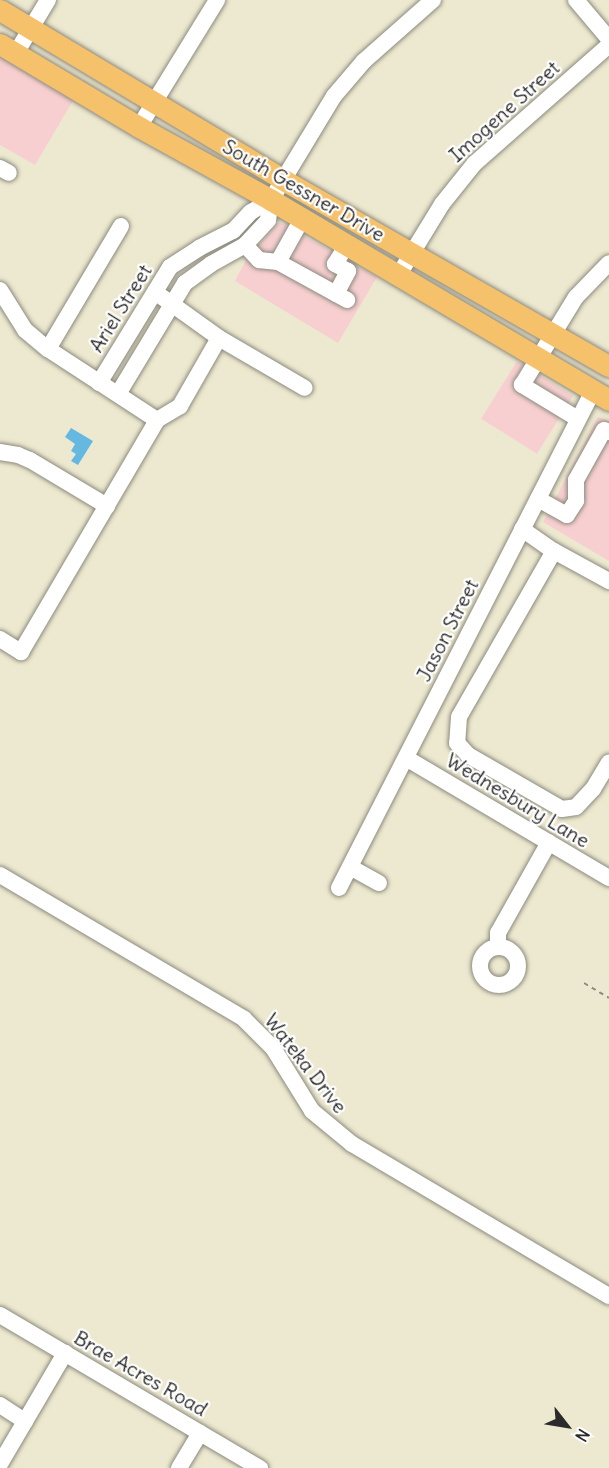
<!DOCTYPE html>
<html>
<head>
<meta charset="utf-8">
<style>
  body { margin:0 }
  #map { position:relative; width:609px; height:1468px; overflow:hidden; background:#ede9d0; font-family:Delius,sans-serif }
  div>[style] { position:absolute }
  [style*='--x'] { left:calc(var(--x)*1px); top:calc(var(--y)*1px); width:calc(var(--w)*1px); rotate:calc(var(--a)*1deg) }
  .built>* { inset:0; background:#f7cfd0; transform-origin:0 0 }
  .water>* { inset:0; background:#65b9e1 }
  .path>* { height:2px; margin-top:-1px; transform-origin:0; background:repeating-linear-gradient(90deg,#8c8a7e 0 4.5px,transparent 0 9px) }
  .roads { filter:drop-shadow(0 0 2px #8c8a7e) drop-shadow(0 0 2px #8c8a7e) }
  .minor>* { height:16px; margin:-8px; padding:0 8px; transform-origin:8px; border-radius:8px; background:#fff }
  .minor>.ring { margin:-8px; padding:0; box-sizing:content-box; background:none; border:16px solid #fff; border-radius:50% }
  .major>* { height:21px; margin:-10.5px; padding:0 10.5px; transform-origin:10.5px; border-radius:10.5px; background:#f6c16b }
  span { translate:-50% -50%; white-space:nowrap; text-align:center; line-height:1.15; -webkit-text-stroke:4.5px #fff; paint-order:stroke }
  .street-label { font-size:20px; color:#2b2b2b }
  .north { position:absolute; left:537px; top:1396px; width:60px; height:60px; -webkit-text-stroke:4px #fff; paint-order:stroke; rotate:121deg; font-size:16px; font-weight:700; line-height:24px; text-align:center; color:#2b2b2b }
  .north::after { content:''; display:block; margin:auto; width:21px; height:27px; background:#2b2b2b; clip-path:polygon(50% 0,100% 100%,50% 72%,0 100%) }
</style>
</head>
<body>
<div id="map">
  <div class="built">
    <i style="clip-path:polygon(0 56px,74px 99px,35px 165px,0 145px)"></i>
    <i style="clip-path:polygon(279px 222px,377px 277px,338px 343px,235px 281px,246px 260px)"></i>
    <i style="left:517px;top:361px;width:66px;height:68px;rotate:32deg"></i>
    <i style="clip-path:polygon(598px 417px,609px 421px,609px 561px,543px 522px)"></i>
  </div>
  <div class="water">
    <i style="clip-path:polygon(71px 428px,93px 441px,78px 465px,71px 461px,76px 454px,71px 451px,75px 444px,65px 437px)"></i>
  </div>
  <div class="path">
    <i style="--x:584;--y:983;--w:29;--a:31"></i>
  </div>
  <div class="roads">
    <div class="minor">
      <i style="--x:576;--y:0;--w:51;--a:49.8"></i>
      <i style="--x:16;--y:53;--w:62;--a:-58.9"></i>
      <i style="--x:139;--y:127;--w:149;--a:-58.4"></i>
      <i style="--x:0;--y:168;--w:10;--a:29"></i>
      <i style="--x:302;--y:219;--w:49;--a:119.2"></i>
      <i style="--x:278;--y:262;--w:79;--a:28.8"></i>
      <i style="--x:245;--y:245;--w:21;--a:47"></i>
      <i style="--x:259;--y:260;--w:19;--a:6"></i>
      <i style="--x:398;--y:276;--w:84;--a:-58.6"></i>
      <i style="--x:442;--y:204;--w:51;--a:-51.3"></i>
      <i style="--x:474;--y:164;--w:180;--a:-41.4"></i>
      <i style="--x:0;--y:290;--w:47;--a:58"></i>
      <i style="--x:25;--y:330;--w:30;--a:40"></i>
      <i style="--x:48;--y:349;--w:130;--a:33.1"></i>
      <i style="--x:336;--y:294;--w:26;--a:-62"></i>
      <i style="--x:348;--y:271;--w:15;--a:-152"></i>
      <i style="--x:335;--y:264;--w:22;--a:-58"></i>
      <i style="--x:162;--y:297;--w:70;--a:35.7"></i>
      <i style="--x:219;--y:338;--w:99;--a:30.2"></i>
      <i style="--x:48;--y:349;--w:143;--a:-59.3"></i>
      <i style="--x:99;--y:383;--w:136;--a:-58.5"></i>
      <i style="--x:170;--y:267;--w:35;--a:-33"></i>
      <i style="--x:199;--y:248;--w:38;--a:-27"></i>
      <i style="--x:233;--y:231;--w:26;--a:-47"></i>
      <i style="--x:251;--y:212;--w:23;--a:-31"></i>
      <i style="--x:118;--y:394;--w:130;--a:-58.9"></i>
      <i style="--x:185;--y:283;--w:32;--a:-36"></i>
      <i style="--x:211;--y:264;--w:39;--a:-29"></i>
      <i style="--x:245;--y:245;--w:34;--a:-47"></i>
      <i style="--x:268;--y:220;--w:20;--a:-81"></i>
      <i style="--x:271;--y:200;--w:122;--a:-58.8"></i>
      <i style="--x:334;--y:96;--w:46;--a:-49.4"></i>
      <i style="--x:364;--y:61;--w:92;--a:-41.5"></i>
      <i style="--x:578;--y:419;--w:66;--a:-148.7"></i>
      <i style="--x:522;--y:385;--w:103;--a:-58.5"></i>
      <i style="--x:576;--y:297;--w:47;--a:-45.9"></i>
      <i style="--x:0;--y:452;--w:18;--a:9"></i>
      <i style="--x:18;--y:455;--w:13;--a:23"></i>
      <i style="--x:30;--y:460;--w:90;--a:30.9"></i>
      <i style="--x:538;--y:499;--w:33;--a:29"></i>
      <i style="--x:567;--y:515;--w:17;--a:-57"></i>
      <i style="--x:576;--y:501;--w:21;--a:-90"></i>
      <i style="--x:576;--y:480;--w:57;--a:-60.8"></i>
      <i style="--x:604;--y:430;--w:5;--a:22"></i>
      <i style="--x:522;--y:529;--w:39;--a:35"></i>
      <i style="--x:554;--y:551;--w:63;--a:28.6"></i>
      <i style="--x:554;--y:551;--w:191;--a:119.8"></i>
      <i style="--x:459;--y:717;--w:26;--a:94"></i>
      <i style="--x:457;--y:743;--w:16;--a:47"></i>
      <i style="--x:468;--y:755;--w:108;--a:29.9"></i>
      <i style="--x:562;--y:809;--w:14;--a:-8"></i>
      <i style="--x:576;--y:807;--w:25;--a:-47"></i>
      <i style="--x:593;--y:789;--w:31;--a:-59"></i>
      <i style="--x:0;--y:639;--w:25;--a:32"></i>
      <i style="--x:21;--y:652;--w:269;--a:-59.6"></i>
      <i style="--x:157;--y:420;--w:27;--a:-31"></i>
      <i style="--x:180;--y:406;--w:78;--a:-60.2"></i>
      <i style="--x:406;--y:758;--w:236;--a:30.6"></i>
      <i style="--x:350;--y:867;--w:33;--a:29"></i>
      <i style="--x:0;--y:875;--w:283;--a:30.5"></i>
      <i style="--x:244;--y:1019;--w:41;--a:45"></i>
      <i style="--x:273;--y:1048;--w:74;--a:58.2"></i>
      <i style="--x:312;--y:1111;--w:52;--a:39.5"></i>
      <i style="--x:352;--y:1144;--w:299;--a:30.6"></i>
      <i style="--x:339;--y:888;--w:558;--a:-62.93"></i>
      <i style="--x:498;--y:947;--w:14;--a:-90"></i>
      <i style="--x:498;--y:933;--w:104;--a:-60.7"></i>
      <i class="ring" style="left:480px;top:947px;width:22px;height:22px"></i>
      <i style="--x:0;--y:1315;--w:302;--a:30.5"></i>
      <i style="--x:0;--y:1405;--w:30;--a:33"></i>
      <i style="--x:0;--y:1464;--w:129;--a:-59.6"></i>
      <i style="--x:179;--y:1468;--w:41;--a:-59"></i>
    </div>
    <div class="major">
      <i style="--x:0;--y:10;--w:329;--a:30.9"></i>
      <i style="--x:282;--y:179;--w:377;--a:29.8"></i>
      <i style="--x:0;--y:44;--w:162;--a:30.8"></i>
      <i style="--x:139;--y:127;--w:151;--a:28.9"></i>
      <i style="--x:271;--y:200;--w:393;--a:30.6"></i>
    </div>
  </div>
  <div class="street-label">
    <span style="left:504px;top:111px;rotate:-42deg">Imogene Street</span>
    <span style="left:304px;top:190px;rotate:30deg">South Gessner Drive</span>
    <span style="left:120px;top:308px;rotate:-58deg">Ariel Street</span>
    <span style="left:447px;top:630px;rotate:-63deg">Jason Street</span>
    <span style="left:518px;top:800px;rotate:31deg">Wednesbury Lane</span>
    <span style="left:306px;top:1063px;rotate:52deg">Wateka Drive</span>
    <span style="left:141px;top:1373px;rotate:30deg">Brae Acres Road</span>
  </div>
  <div class="north">N</div>
</div>
</body>
</html>
